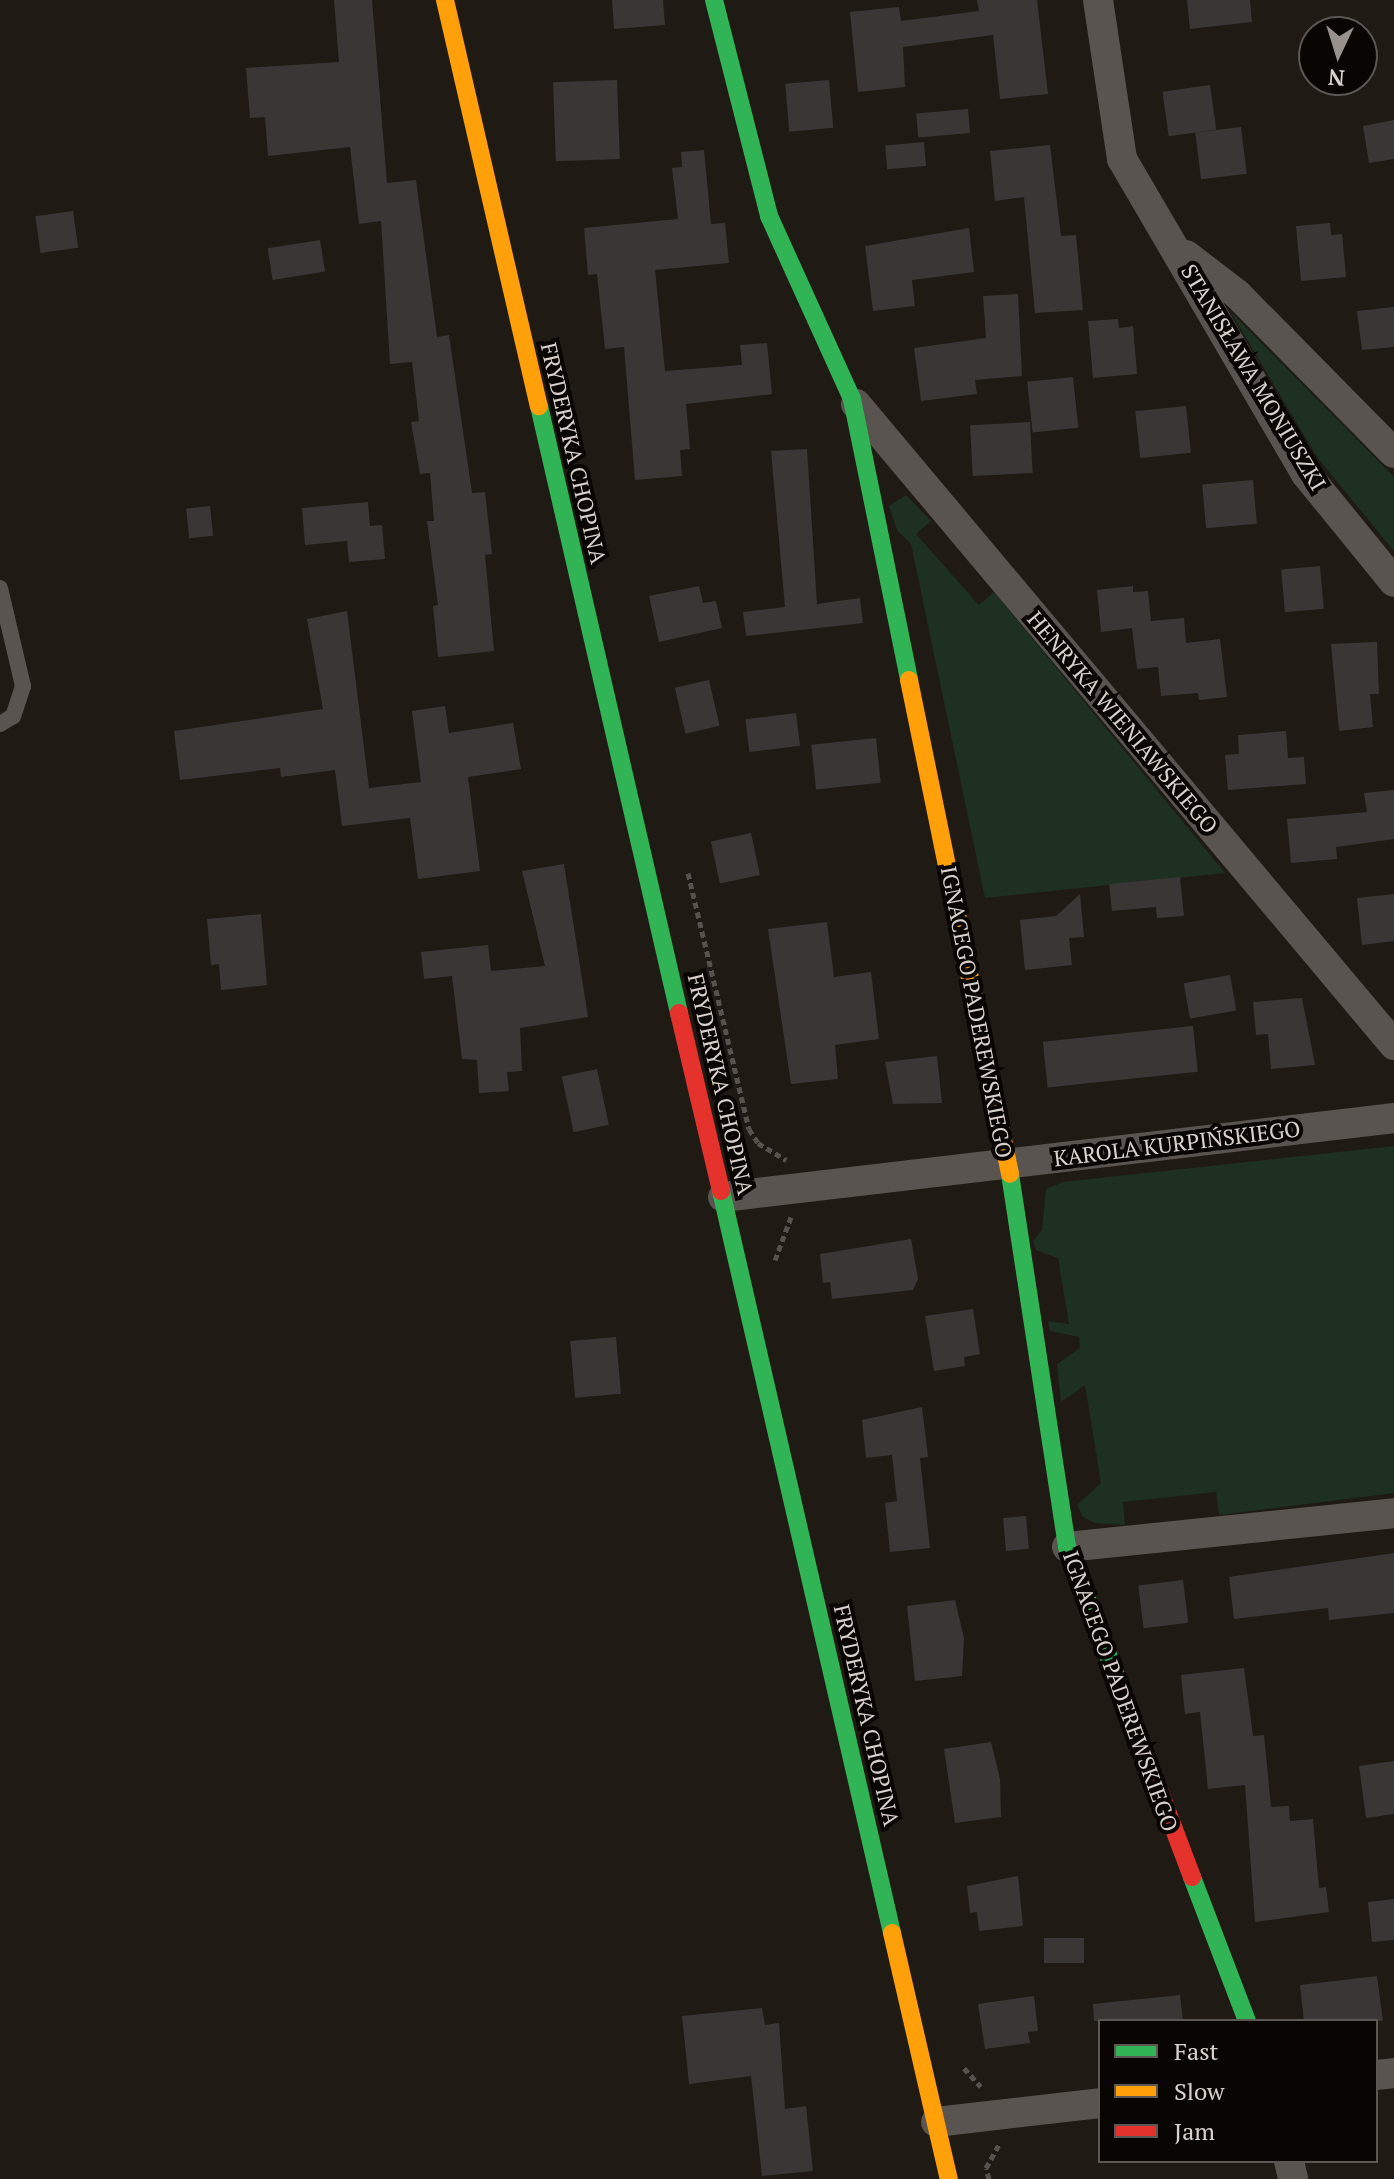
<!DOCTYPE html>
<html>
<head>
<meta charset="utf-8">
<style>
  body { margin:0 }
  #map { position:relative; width:1394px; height:2179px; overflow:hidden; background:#201a15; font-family:"PT Serif",serif }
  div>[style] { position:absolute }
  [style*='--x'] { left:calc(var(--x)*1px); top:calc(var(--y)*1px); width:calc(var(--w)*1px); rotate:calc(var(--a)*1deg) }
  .green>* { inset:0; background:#1d3021 }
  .building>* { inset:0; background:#3a3635; transform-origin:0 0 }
  .path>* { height:5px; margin-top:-2.5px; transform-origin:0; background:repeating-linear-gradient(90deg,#57524f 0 6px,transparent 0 10px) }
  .lane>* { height:16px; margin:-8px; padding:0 8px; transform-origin:8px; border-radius:8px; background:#5a5450 }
  .street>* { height:30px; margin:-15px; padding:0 15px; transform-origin:15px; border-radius:15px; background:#5a5450 }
  .fast>* { height:18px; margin:-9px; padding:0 9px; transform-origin:9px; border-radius:9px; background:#30b455 }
  .slow>* { height:18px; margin:-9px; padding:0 9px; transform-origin:9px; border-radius:9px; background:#ff9f0a }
  .jam>* { height:18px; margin:-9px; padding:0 9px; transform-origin:9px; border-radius:9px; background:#e5322d }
  span { translate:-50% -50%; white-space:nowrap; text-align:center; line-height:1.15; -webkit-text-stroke:8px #090503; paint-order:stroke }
  .street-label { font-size:22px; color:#d9d1cc }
  .legend { position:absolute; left:1098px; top:2019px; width:280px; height:144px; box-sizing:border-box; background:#090503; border:2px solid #5c5753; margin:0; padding:10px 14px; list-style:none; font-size:24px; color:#d9d1cc }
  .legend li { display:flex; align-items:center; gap:16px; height:40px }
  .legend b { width:40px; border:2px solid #5c5753 }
  .north { position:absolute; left:1298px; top:16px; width:80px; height:80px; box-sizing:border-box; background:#090503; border:2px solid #5c5753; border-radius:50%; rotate:184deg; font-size:22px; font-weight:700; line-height:32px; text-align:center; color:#d9d1cc }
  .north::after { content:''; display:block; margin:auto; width:28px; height:36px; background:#98918c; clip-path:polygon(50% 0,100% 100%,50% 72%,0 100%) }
</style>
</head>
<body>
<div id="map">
  <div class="green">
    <i style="clip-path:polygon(1230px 311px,1394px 477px,1394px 551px,1317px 457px)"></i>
    <i style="clip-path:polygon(906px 495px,931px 521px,916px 534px,979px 605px,994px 592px,1225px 873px,985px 898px,911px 544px,897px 530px,889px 506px)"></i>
    <i style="clip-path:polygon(1394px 1146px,1394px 1493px,1219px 1515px,1216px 1492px,1123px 1502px,1125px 1525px,1095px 1523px,1083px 1517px,1077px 1505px,1101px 1483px,1085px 1385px,1061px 1402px,1057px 1364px,1080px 1348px,1079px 1337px,1050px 1331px,1048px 1321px,1069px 1324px,1058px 1258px,1036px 1250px,1033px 1241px,1042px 1230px,1046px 1189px,1063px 1182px)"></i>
  </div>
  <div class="building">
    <i style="clip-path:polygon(334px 0,372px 0,387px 183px,416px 180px,437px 337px,449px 335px,472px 493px,485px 492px,492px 554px,485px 555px,494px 651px,438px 657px,433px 606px,438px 605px,427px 521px,434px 521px,430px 473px,420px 474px,411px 422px,419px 421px,412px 362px,390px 364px,381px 221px,359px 224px,350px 147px,268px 156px,265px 117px,250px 118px,246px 68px,339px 62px)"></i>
    <i style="clip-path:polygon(612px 0,663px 0,665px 25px,614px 29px)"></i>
    <i style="clip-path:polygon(977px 0,1037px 0,1048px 94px,1000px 99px,993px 35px,903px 47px,905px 87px,858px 92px,850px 12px,899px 7px,901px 21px,979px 11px)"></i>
    <i style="clip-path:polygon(1187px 0,1250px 0,1252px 22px,1190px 29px)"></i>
    <i style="left:617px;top:80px;width:79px;height:64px;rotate:88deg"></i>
    <i style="left:829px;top:80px;width:48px;height:44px;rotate:85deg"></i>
    <i style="left:1210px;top:85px;width:45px;height:48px;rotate:82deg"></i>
    <i style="left:968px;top:109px;width:24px;height:52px;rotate:85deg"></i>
    <i style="clip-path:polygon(1394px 120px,1394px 159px,1369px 163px,1363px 126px)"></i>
    <i style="left:1241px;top:127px;width:47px;height:46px;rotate:83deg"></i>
    <i style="left:924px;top:142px;width:24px;height:39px;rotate:85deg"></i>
    <i style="clip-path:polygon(1050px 145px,1061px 236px,1076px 235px,1083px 310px,1035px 313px,1024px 197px,995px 201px,990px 151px)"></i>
    <i style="clip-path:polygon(704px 150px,711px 224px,725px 223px,729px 263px,655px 270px,665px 371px,742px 365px,740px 345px,767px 343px,772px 394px,686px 404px,690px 449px,680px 450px,682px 476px,635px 480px,624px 347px,605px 349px,597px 274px,588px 275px,584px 228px,678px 219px,672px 168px,682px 167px,681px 152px)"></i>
    <i style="left:73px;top:211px;width:37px;height:38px;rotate:82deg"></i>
    <i style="clip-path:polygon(1330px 223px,1331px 235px,1342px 234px,1346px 277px,1301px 281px,1296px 226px)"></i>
    <i style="clip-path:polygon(969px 228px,974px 272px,912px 280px,915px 306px,873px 311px,865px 246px)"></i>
    <i style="left:320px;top:240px;width:32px;height:53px;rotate:81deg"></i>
    <i style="clip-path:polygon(1018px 294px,1022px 376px,975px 380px,977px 394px,921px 401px,914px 348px,986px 338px,983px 296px)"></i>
    <i style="clip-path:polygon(1394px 307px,1394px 347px,1362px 350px,1357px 311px)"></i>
    <i style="clip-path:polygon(1118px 319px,1119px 328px,1133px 326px,1137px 374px,1093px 378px,1088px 321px)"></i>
    <i style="left:1073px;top:377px;width:51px;height:46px;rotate:84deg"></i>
    <i style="left:1186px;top:406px;width:47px;height:51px;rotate:84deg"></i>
    <i style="left:1030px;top:422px;width:51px;height:60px;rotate:87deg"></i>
    <i style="clip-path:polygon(807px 449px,817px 604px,860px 598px,863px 623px,746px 636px,743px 612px,785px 607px,771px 451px)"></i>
    <i style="left:1253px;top:480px;width:44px;height:51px;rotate:85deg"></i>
    <i style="clip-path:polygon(368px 502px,370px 526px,382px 525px,385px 559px,349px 562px,347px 541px,305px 545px,302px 508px)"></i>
    <i style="left:210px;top:506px;width:30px;height:24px;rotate:84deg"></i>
    <i style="left:1320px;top:566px;width:43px;height:39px;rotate:85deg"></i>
    <i style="clip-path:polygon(699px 586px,703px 603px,716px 601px,722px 628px,659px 642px,649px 596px)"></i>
    <i style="clip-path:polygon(1133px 586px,1133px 592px,1148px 591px,1151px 621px,1184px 618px,1186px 643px,1220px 639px,1227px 697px,1199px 700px,1198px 693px,1161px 696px,1158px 667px,1137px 669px,1132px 628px,1101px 632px,1097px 590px)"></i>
    <i style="clip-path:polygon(347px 611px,369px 788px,421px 782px,412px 711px,445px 706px,449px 733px,513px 723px,521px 769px,468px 777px,480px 871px,418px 879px,410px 818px,342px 826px,335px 770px,281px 777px,280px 768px,180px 780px,174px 731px,323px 709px,307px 619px)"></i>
    <i style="clip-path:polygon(1377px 642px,1379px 694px,1370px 694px,1373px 727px,1339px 731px,1331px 644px)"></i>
    <i style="left:709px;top:680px;width:47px;height:35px;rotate:77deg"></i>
    <i style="left:796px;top:713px;width:33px;height:51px;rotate:83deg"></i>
    <i style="clip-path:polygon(1286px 731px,1288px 758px,1304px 757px,1306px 784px,1228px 790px,1225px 755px,1239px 754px,1238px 735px)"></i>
    <i style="left:876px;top:738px;width:45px;height:65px;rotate:84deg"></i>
    <i style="clip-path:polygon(1394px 790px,1394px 839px,1336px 847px,1337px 859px,1291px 863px,1287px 819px,1367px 812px,1364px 793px)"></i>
    <i style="left:751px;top:833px;width:43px;height:41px;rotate:78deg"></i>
    <i style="clip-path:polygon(564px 864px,588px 1017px,520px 1028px,522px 1071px,507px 1072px,509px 1091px,479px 1093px,477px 1060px,462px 1059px,452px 976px,424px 979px,421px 952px,488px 945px,491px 971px,545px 966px,522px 871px)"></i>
    <i style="clip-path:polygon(1180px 877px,1184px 916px,1157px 918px,1156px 907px,1112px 911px,1109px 884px)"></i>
    <i style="clip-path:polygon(1080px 894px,1084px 937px,1069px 938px,1072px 965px,1025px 970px,1020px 920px,1056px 916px)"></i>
    <i style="clip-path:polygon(1394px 894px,1394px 941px,1362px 945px,1357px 898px)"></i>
    <i style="clip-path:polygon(261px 914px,267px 985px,221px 990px,219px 964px,211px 965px,207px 919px)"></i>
    <i style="clip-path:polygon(827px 922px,834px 977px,871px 972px,879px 1039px,835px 1045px,838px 1079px,791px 1084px,768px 929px)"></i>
    <i style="left:1230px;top:975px;width:36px;height:47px;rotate:80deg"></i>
    <i style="clip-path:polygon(1302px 998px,1315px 1065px,1271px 1069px,1268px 1034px,1256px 1035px,1253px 1002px)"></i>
    <i style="left:1193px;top:1026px;width:46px;height:151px;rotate:84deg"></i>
    <i style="clip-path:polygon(937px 1056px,942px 1103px,893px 1104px,885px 1062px)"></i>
    <i style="left:597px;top:1069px;width:57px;height:36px;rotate:78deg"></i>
    <i style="clip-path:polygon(911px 1239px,918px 1279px,913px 1290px,832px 1299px,830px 1282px,823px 1283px,820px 1254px)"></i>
    <i style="clip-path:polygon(973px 1309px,980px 1354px,964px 1357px,965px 1366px,934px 1371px,925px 1316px)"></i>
    <i style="left:616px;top:1337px;width:57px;height:46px;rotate:85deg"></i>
    <i style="clip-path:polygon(922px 1407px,928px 1457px,920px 1458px,930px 1548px,890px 1552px,885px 1503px,897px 1501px,892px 1455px,866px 1458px,862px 1420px)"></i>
    <i style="left:1026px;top:1516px;width:33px;height:23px;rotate:85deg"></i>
    <i style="clip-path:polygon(1394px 1553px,1394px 1613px,1329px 1620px,1328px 1608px,1234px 1619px,1229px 1577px)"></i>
    <i style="left:1183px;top:1580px;width:43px;height:45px;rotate:83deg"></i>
    <i style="clip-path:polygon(955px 1600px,964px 1638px,962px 1676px,915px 1681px,907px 1606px)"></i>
    <i style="clip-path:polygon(1244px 1668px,1253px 1736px,1264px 1735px,1271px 1807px,1289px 1806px,1290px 1821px,1313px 1819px,1319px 1888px,1326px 1887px,1329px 1912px,1255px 1922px,1245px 1785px,1208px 1789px,1200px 1712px,1185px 1714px,1181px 1675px)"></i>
    <i style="clip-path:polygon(991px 1742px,1000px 1779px,1001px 1817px,955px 1823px,944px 1749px)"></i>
    <i style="clip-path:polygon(1394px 1761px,1394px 1814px,1366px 1818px,1359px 1766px)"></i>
    <i style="clip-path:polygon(1018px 1876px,1023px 1926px,979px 1931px,977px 1912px,970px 1913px,967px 1886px)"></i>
    <i style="clip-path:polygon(1394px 1899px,1394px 1940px,1372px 1942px,1368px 1902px)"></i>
    <i style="left:1084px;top:1938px;width:25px;height:40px;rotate:90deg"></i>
    <i style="clip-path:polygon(1377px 1976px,1383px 2021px,1304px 2021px,1300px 1985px)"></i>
    <i style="clip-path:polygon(1180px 1995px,1183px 2021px,1094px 2021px,1093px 2004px)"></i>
    <i style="clip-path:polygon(1034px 1996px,1038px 2031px,1028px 2032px,1030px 2043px,985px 2049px,978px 2004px)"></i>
    <i style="clip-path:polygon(762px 2008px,765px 2025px,779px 2023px,785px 2109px,806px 2106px,813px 2171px,762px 2176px,751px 2076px,689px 2084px,682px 2016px)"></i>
  </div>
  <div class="path">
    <i style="--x:688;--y:873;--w:263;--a:76.6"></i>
    <i style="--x:749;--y:1129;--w:17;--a:57"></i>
    <i style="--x:758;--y:1143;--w:33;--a:31"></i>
    <i style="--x:775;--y:1260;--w:46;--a:-69.6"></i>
    <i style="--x:964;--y:2068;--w:25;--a:48"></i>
    <i style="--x:989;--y:2179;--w:11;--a:-105"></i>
    <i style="--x:986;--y:2168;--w:29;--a:-61"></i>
  </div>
  <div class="lane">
    <i style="--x:0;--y:588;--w:101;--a:76.8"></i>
    <i style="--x:23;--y:686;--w:32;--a:108"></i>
    <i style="--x:13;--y:716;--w:15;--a:148"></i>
  </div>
  <div class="street">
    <i style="--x:1098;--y:0;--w:161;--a:81.4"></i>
    <i style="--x:1122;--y:159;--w:365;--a:59.7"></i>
    <i style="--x:1306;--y:474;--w:139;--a:50.8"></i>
    <i style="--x:1186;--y:255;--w:64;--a:37.4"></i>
    <i style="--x:1237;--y:294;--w:223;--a:45.4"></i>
    <i style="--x:856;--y:404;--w:837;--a:49.99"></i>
    <i style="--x:723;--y:1197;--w:676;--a:-6.71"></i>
    <i style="--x:1067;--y:1547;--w:329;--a:-5.9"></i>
    <i style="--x:1376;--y:2075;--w:18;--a:-6"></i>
    <i style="--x:936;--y:2122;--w:165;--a:-6.6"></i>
    <i style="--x:1289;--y:2161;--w:18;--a:77"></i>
  </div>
  <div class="fast">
    <i style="--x:714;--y:0;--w:223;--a:75.7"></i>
    <i style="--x:769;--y:216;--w:201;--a:65.6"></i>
    <i style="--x:852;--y:399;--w:287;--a:78.5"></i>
    <i style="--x:539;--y:406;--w:623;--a:77.01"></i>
    <i style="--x:1010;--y:1174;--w:377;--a:81.3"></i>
    <i style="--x:1067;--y:1547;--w:152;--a:69.2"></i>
    <i style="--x:721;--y:1191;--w:761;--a:77.02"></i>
    <i style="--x:1192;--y:1877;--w:154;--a:69.1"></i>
  </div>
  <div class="slow">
    <i style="--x:445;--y:0;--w:417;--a:77"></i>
    <i style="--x:909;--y:680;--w:504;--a:78.44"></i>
    <i style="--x:892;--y:1933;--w:253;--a:77"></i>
  </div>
  <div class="jam">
    <i style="--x:679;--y:1013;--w:183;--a:76.7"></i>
    <i style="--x:1121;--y:1689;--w:201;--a:69.3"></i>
  </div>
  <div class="street-label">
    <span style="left:1254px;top:377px;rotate:59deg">STANISŁAWA MONIUSZKI</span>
    <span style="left:574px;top:453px;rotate:77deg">FRYDERYKA CHOPINA</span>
    <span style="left:1123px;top:722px;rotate:50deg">HENRYKA WIENIAWSKIEGO</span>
    <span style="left:977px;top:1012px;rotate:79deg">IGNACEGO PADEREWSKIEGO</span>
    <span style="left:721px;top:1084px;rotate:77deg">FRYDERYKA CHOPINA</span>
    <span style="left:1177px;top:1143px;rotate:-7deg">KAROLA KURPIŃSKIEGO</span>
    <span style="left:1121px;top:1691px;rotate:70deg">IGNACEGO PADEREWSKIEGO</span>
    <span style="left:867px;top:1715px;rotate:77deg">FRYDERYKA CHOPINA</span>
  </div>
  <ul class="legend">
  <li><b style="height:10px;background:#30b455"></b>Fast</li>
  <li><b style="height:10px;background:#ff9f0a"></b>Slow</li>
  <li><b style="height:10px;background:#e5322d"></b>Jam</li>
  </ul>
  <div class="north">N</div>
</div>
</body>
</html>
